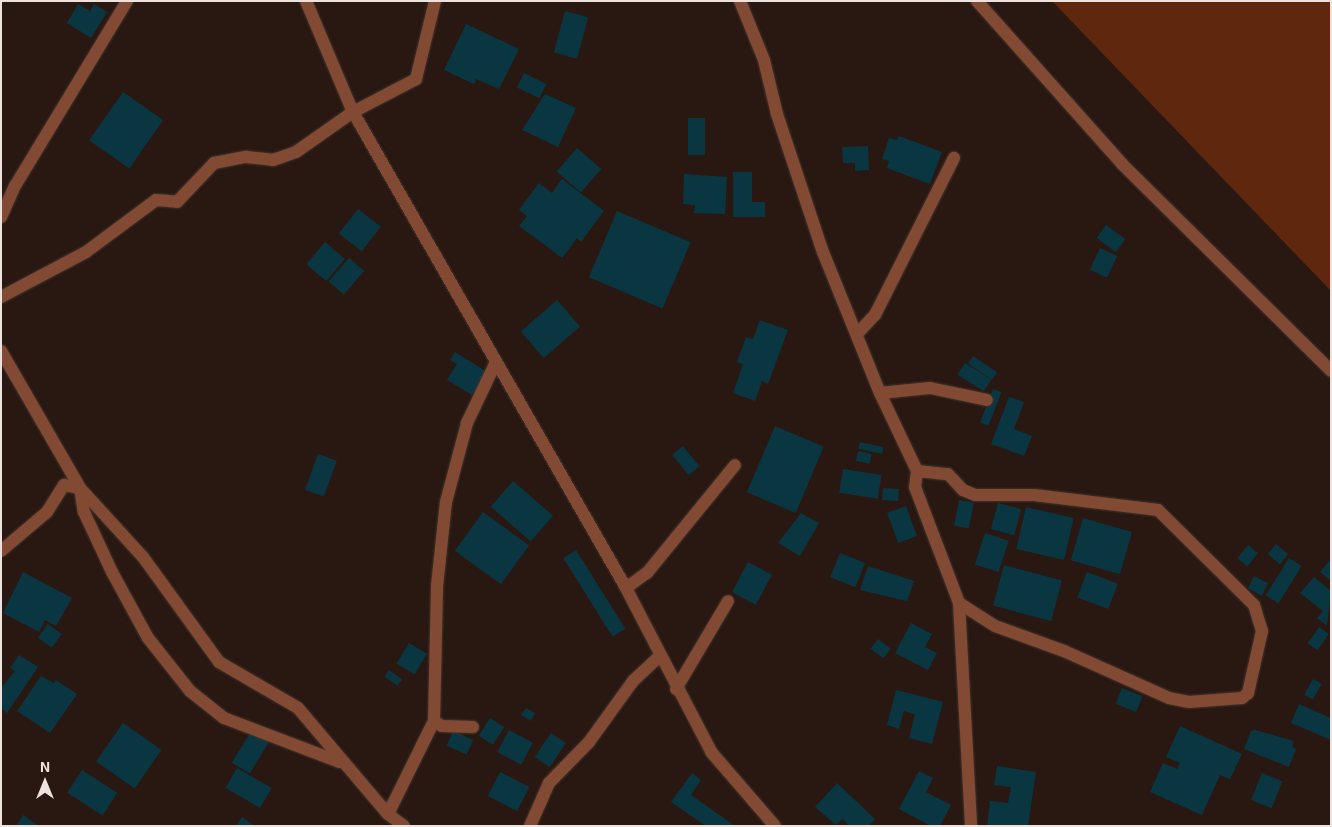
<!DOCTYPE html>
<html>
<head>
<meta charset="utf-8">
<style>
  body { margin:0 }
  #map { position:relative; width:1332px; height:827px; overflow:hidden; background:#281811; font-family:"Exo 2",sans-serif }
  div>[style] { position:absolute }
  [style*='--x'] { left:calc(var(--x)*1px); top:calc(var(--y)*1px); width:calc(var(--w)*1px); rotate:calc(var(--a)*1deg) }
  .green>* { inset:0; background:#5f270d }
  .building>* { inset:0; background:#0a3642; transform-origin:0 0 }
  .roads { filter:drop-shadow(0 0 1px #44342e) drop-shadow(0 0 1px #44342e) }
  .minor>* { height:12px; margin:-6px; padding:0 6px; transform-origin:6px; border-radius:6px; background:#824a33 }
  .tertiary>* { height:12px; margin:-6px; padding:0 6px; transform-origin:6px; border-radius:6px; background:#824a33 }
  span { translate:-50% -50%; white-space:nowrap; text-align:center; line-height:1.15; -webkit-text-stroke:4px #281811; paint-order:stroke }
  .frame { position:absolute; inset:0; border:2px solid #ede2dd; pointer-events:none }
  .north { position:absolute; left:20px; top:757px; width:50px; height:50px; -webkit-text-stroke:4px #281811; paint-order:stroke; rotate:0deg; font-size:14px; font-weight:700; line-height:20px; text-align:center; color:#ede2dd }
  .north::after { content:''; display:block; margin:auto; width:18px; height:22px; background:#ede2dd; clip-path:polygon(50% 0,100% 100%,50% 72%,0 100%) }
</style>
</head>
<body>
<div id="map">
  <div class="green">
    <i style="clip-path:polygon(1052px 1px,1331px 1px,1331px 291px)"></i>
  </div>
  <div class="building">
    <i style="clip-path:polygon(78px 4px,90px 11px,94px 4px,107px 12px,91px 38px,67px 23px)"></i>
    <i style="left:565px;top:11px;width:24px;height:43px;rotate:15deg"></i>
    <i style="clip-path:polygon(466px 24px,519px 49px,499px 89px,476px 79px,474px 84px,444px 70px)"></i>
    <i style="left:524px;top:73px;width:25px;height:16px;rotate:26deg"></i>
    <i style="left:123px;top:92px;width:49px;height:59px;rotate:35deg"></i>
    <i style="clip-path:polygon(545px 94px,576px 108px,558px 147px,522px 130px)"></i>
    <i style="left:688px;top:118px;width:17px;height:37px"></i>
    <i style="clip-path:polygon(899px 136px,942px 152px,930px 184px,887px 168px,889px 161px,882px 159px,889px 138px,897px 140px)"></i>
    <i style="clip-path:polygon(868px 146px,869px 170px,855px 171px,855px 163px,843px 163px,842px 147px)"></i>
    <i style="left:577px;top:148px;width:32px;height:31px;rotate:41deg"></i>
    <i style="clip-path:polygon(733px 172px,752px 172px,752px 202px,765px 202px,765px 217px,733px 217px)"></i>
    <i style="clip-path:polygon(684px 174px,727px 177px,725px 214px,694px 213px,695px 205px,683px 204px)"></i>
    <i style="clip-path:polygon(562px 179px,604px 211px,581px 242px,577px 238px,562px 258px,519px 226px,527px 216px,519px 210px,539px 183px,552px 193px)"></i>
    <i style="left:358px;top:209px;width:29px;height:31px;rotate:38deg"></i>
    <i style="left:617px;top:211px;width:80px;height:72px;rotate:23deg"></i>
    <i style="left:1106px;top:225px;width:24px;height:16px;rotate:36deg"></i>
    <i style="left:325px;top:242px;width:26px;height:29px;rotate:40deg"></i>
    <i style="left:1100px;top:248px;width:19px;height:24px;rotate:25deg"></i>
    <i style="left:349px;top:258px;width:20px;height:31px;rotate:41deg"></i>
    <i style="left:557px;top:300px;width:35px;height:48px;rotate:49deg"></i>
    <i style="clip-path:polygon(760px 320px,788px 330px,768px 384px,762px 381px,755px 401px,733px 393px,743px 364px,737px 362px,746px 337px,753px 339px)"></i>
    <i style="clip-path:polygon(455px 352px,487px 372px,472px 395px,447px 380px,457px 364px,450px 360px)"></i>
    <i style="left:973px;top:356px;width:29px;height:9px;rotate:34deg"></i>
    <i style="left:965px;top:363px;width:31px;height:14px;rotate:32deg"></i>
    <i style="left:993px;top:389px;width:9px;height:36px;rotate:21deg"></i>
    <i style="clip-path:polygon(1009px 397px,1024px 402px,1014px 429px,1032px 436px,1024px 456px,991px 444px)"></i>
    <i style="left:775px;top:426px;width:53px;height:72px;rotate:23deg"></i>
    <i style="left:860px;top:442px;width:24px;height:7px;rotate:12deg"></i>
    <i style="left:683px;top:446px;width:26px;height:14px;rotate:51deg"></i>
    <i style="left:858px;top:451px;width:14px;height:10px;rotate:12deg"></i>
    <i style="left:318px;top:454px;width:20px;height:38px;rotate:20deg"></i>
    <i style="left:843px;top:469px;width:39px;height:24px;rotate:9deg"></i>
    <i style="left:513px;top:481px;width:53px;height:34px;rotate:41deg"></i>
    <i style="left:883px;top:488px;width:16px;height:12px;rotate:4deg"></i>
    <i style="left:959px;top:500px;width:15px;height:26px;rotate:11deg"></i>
    <i style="left:998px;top:503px;width:24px;height:27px;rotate:15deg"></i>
    <i style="left:906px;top:506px;width:32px;height:20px;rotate:70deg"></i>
    <i style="left:1026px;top:507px;width:49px;height:43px;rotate:13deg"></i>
    <i style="left:483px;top:512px;width:57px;height:48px;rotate:36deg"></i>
    <i style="clip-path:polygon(801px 513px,819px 523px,800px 556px,778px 543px)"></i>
    <i style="left:1083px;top:518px;width:51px;height:44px;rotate:16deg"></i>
    <i style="left:985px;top:533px;width:25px;height:33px;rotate:18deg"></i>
    <i style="left:1276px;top:544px;width:16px;height:13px;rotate:40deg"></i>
    <i style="left:1248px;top:545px;width:13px;height:17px;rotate:39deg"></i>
    <i style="left:576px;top:550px;width:93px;height:15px;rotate:58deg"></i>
    <i style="left:840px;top:553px;width:27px;height:26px;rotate:22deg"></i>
    <i style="left:1289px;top:558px;width:15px;height:44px;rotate:32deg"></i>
    <i style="clip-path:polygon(1331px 559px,1331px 581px,1320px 572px)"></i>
    <i style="left:748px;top:562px;width:27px;height:34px;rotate:28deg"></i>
    <i style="left:1004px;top:565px;width:60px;height:42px;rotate:15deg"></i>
    <i style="clip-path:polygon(868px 566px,914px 581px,907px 601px,860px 590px)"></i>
    <i style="clip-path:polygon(23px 572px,72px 598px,56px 626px,45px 620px,39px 632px,3px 613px)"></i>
    <i style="left:1087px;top:572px;width:33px;height:27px;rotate:21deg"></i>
    <i style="left:1254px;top:576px;width:16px;height:14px;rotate:27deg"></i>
    <i style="clip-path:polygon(1314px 577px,1331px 591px,1327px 626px,1317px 618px,1323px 611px,1300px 593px)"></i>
    <i style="clip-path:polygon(911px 623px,932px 634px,925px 647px,937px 653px,928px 670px,895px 653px)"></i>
    <i style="left:48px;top:624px;width:17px;height:17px;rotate:36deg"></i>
    <i style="left:1319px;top:627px;width:12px;height:20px;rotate:35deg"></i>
    <i style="left:878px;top:639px;width:16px;height:12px;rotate:38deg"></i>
    <i style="left:409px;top:643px;width:21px;height:24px;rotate:31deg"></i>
    <i style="clip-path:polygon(19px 655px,38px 667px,7px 713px,1px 708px,1px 688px,15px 671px,10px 668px)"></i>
    <i style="left:389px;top:670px;width:16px;height:8px;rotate:35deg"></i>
    <i style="clip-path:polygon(41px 676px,54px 683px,56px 680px,77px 694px,50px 733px,17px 711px)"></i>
    <i style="left:1313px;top:679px;width:10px;height:18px;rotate:29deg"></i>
    <i style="left:1122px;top:688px;width:22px;height:17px;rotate:22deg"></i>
    <i style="clip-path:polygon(896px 690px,943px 702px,932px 744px,909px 738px,915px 715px,904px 711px,899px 729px,887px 725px)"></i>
    <i style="clip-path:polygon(1299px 704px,1331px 718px,1331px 740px,1291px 723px)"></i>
    <i style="clip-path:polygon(526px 708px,535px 713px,531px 721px,521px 715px)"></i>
    <i style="left:490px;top:718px;width:17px;height:21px;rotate:33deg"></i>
    <i style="left:123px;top:723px;width:47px;height:47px;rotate:35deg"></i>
    <i style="clip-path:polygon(1180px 726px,1242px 754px,1230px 779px,1220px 775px,1202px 815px,1150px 792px,1163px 763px,1177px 769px,1180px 763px,1166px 757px)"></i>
    <i style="left:509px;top:730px;width:27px;height:25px;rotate:28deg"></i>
    <i style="clip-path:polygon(1255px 730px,1294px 741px,1292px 747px,1296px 749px,1289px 767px,1244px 749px,1251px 731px)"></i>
    <i style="left:251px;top:731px;width:21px;height:37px;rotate:31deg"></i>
    <i style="left:453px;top:731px;width:22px;height:16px;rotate:24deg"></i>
    <i style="left:551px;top:733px;width:18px;height:29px;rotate:34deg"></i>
    <i style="clip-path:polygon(997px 766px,1036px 772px,1028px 826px,987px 826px,990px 801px,1008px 803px,1011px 787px,994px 785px)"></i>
    <i style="left:237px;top:768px;width:40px;height:23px;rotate:30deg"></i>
    <i style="left:82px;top:770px;width:42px;height:27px;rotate:33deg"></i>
    <i style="clip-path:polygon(919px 771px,933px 778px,926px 792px,951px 805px,940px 826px,931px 826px,899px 809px)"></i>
    <i style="left:500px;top:772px;width:33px;height:27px;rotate:27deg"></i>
    <i style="clip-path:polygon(692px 773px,701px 780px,691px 795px,735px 826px,706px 826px,671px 802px)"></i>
    <i style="left:1262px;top:773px;width:22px;height:29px;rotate:22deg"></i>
    <i style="clip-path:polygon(837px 783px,875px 819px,869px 826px,850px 826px,842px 819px,836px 825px,815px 807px)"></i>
    <i style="clip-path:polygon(23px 815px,39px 826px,16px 826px)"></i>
    <i style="clip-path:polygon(242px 817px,255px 826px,236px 826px)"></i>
  </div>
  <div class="roads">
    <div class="minor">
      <i style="--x:306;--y:1;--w:121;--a:67.1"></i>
      <i style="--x:353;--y:112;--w:549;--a:60.16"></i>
      <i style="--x:626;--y:588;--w:186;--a:62.5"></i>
      <i style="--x:712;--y:753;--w:96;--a:49.2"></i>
      <i style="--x:740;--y:1;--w:64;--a:67.9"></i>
      <i style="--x:764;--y:60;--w:56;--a:76.5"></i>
      <i style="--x:777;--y:114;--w:145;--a:71.6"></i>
      <i style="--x:823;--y:252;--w:152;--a:68"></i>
      <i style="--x:880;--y:393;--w:86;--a:64.6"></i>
      <i style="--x:917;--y:471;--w:16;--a:97"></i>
      <i style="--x:915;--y:487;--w:124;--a:69.2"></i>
      <i style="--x:959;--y:603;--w:223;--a:86.9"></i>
      <i style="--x:1;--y:217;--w:34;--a:-66"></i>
      <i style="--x:15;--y:186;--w:216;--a:-58.8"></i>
      <i style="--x:1;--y:297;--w:96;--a:-27.9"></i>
      <i style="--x:86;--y:252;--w:87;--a:-36.6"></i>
      <i style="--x:156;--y:200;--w:21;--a:5"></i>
      <i style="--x:177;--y:202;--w:54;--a:-46.5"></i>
      <i style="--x:214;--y:163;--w:33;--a:-11"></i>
      <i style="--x:246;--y:157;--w:27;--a:6"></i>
      <i style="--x:273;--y:160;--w:24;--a:-19"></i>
      <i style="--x:296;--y:152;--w:70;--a:-35.1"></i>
      <i style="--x:353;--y:112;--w:71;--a:-27.6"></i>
      <i style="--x:416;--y:79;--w:80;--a:-76.3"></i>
      <i style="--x:858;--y:333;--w:25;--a:-47"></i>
      <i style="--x:875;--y:315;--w:176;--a:-63.3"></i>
      <i style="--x:1;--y:351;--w:158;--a:60"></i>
      <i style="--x:80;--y:488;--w:93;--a:47.6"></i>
      <i style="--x:143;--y:557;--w:130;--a:54.1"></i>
      <i style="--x:219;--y:662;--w:91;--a:30.2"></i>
      <i style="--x:298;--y:708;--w:139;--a:49.7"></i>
      <i style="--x:388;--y:814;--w:20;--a:37"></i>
      <i style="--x:880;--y:393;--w:50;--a:-5.7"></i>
      <i style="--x:930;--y:388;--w:58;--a:11.9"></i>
      <i style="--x:917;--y:471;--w:31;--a:6"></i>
      <i style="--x:948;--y:474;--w:22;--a:47"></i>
      <i style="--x:963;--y:490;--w:13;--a:23"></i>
      <i style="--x:975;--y:495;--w:59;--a:0"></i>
      <i style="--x:1034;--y:495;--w:125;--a:6.9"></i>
      <i style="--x:1158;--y:510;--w:135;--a:44.7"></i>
      <i style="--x:1254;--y:605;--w:27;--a:73"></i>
      <i style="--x:1262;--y:631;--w:64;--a:102.7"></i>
      <i style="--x:1248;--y:693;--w:8;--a:140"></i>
      <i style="--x:1242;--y:698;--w:53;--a:175.7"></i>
      <i style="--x:1189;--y:702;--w:20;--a:-169"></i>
      <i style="--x:1169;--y:698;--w:115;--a:-155.9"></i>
      <i style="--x:1064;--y:651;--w:73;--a:-160.1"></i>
      <i style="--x:995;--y:626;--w:43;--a:-147.4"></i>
      <i style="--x:1;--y:551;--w:60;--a:-40.3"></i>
      <i style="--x:47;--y:512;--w:32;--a:-58"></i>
      <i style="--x:64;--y:485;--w:16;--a:11"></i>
      <i style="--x:80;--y:488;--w:24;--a:81"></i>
      <i style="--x:84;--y:512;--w:66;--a:65"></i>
      <i style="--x:112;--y:572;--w:75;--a:61.4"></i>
      <i style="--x:148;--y:638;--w:68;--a:51.6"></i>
      <i style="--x:190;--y:691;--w:43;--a:38.5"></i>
      <i style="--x:224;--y:718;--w:124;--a:20.8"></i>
      <i style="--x:626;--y:588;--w:26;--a:-36"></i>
      <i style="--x:647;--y:573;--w:139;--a:-50.8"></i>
      <i style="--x:676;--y:689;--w:102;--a:-59.4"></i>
      <i style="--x:434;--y:721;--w:9;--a:32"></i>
      <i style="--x:442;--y:726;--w:31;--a:2"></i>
      <i style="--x:388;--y:814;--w:104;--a:-63.7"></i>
      <i style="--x:434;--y:721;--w:135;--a:-88.7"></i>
      <i style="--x:437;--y:586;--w:84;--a:-83.9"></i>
      <i style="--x:446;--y:502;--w:82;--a:-75.1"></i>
      <i style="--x:467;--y:423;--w:68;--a:-64.6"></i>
      <i style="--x:530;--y:826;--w:47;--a:-66.2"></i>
      <i style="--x:549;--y:783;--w:57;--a:-45.7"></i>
      <i style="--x:589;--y:742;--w:75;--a:-54.2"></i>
      <i style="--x:633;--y:681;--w:35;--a:-43"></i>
    </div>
    <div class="tertiary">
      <i style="--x:977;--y:1;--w:218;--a:48.3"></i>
      <i style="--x:1122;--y:164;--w:294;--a:44.7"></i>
    </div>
  </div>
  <div class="frame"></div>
  <div class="north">N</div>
</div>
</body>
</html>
